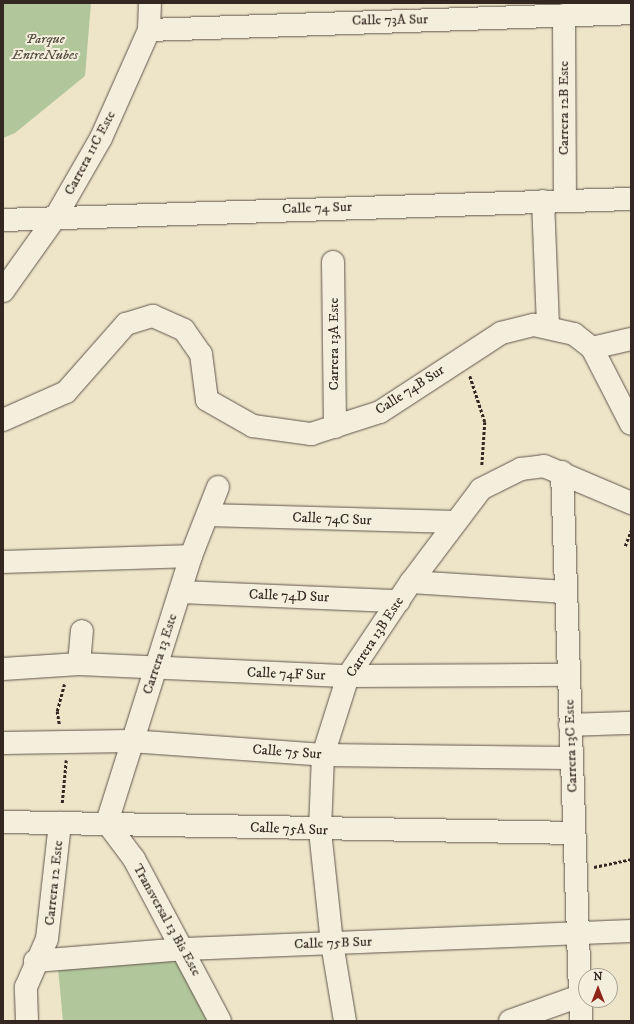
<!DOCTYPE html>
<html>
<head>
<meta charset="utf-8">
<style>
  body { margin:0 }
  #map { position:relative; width:634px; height:1024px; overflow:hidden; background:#eee5c9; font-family:"IM FELL DW Pica",serif }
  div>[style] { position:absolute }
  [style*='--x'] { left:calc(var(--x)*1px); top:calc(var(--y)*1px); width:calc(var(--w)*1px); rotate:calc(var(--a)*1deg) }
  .green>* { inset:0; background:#b2c69b }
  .path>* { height:2.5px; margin-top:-1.25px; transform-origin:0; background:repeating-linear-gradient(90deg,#342722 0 3px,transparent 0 5px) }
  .roads { filter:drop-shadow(0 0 1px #62564c) drop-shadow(0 0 1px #62564c) }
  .minor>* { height:22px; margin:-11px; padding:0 11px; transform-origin:11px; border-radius:11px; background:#f4eedc }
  span { translate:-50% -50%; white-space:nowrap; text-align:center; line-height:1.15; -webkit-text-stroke:4px #f4eedc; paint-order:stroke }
  .street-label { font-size:14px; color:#342722 }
  .park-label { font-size:14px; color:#544f40; font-style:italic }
  .frame { position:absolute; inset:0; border:4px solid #342722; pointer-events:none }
  .north { position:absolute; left:578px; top:968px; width:40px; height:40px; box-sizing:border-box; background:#f4eedc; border:1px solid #a79e92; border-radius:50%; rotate:0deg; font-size:11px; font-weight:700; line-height:16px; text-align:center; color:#342722 }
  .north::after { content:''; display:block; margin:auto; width:14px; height:18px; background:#8f2418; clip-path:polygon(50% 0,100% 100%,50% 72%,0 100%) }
</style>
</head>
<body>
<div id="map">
  <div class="green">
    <i style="clip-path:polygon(3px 3px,91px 3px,85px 76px,15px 133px,3px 138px)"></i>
    <i style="clip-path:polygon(179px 958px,210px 1021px,63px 1021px,58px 968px)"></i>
  </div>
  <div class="path">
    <i style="--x:470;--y:376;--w:48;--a:71.9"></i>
    <i style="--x:485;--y:422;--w:44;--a:93.9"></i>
    <i style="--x:625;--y:546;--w:17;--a:-69"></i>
    <i style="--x:59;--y:724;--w:13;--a:-99"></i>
    <i style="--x:57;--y:711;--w:28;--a:-75"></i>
    <i style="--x:62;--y:803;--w:43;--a:-84.7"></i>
    <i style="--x:594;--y:867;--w:38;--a:-12"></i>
  </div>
  <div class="roads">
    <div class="minor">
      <i style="--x:564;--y:15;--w:185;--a:89.7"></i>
      <i style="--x:149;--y:30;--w:482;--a:-2"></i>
      <i style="--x:543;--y:201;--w:125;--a:87.7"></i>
      <i style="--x:3;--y:220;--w:628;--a:-1.92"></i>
      <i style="--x:333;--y:262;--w:165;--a:89.3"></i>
      <i style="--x:3;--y:291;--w:90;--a:-54.5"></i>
      <i style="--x:55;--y:218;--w:92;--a:-60.1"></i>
      <i style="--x:101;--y:138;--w:118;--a:-66"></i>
      <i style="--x:149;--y:30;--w:27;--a:-88"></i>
      <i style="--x:592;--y:348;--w:40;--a:-13"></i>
      <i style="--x:3;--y:420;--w:69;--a:-24"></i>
      <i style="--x:66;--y:392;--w:91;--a:-48.6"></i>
      <i style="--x:126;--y:324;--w:28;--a:-17"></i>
      <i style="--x:153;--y:316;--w:34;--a:24"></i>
      <i style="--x:184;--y:330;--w:29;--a:55"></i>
      <i style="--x:201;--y:354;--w:46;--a:82.6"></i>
      <i style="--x:207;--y:400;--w:53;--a:29.5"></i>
      <i style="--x:253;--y:426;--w:59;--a:7.9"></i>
      <i style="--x:311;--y:434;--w:72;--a:-17.7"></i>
      <i style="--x:380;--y:412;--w:145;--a:-33.1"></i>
      <i style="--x:501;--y:333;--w:34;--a:-14"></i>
      <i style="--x:534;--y:325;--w:41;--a:12.7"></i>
      <i style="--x:574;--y:334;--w:23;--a:38"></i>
      <i style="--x:592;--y:348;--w:85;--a:62.8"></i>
      <i style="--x:562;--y:472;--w:549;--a:88.02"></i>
      <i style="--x:218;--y:487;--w:74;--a:111.4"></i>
      <i style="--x:191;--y:556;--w:280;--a:107.5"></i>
      <i style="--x:107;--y:823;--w:45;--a:53.1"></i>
      <i style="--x:134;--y:859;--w:183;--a:62"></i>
      <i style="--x:209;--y:515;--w:245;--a:1.6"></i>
      <i style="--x:3;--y:562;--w:188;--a:-1.8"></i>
      <i style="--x:411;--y:582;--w:155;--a:3.7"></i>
      <i style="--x:180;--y:592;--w:219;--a:2.4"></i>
      <i style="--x:79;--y:664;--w:33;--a:-85"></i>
      <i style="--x:3;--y:669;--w:76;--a:-3.8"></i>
      <i style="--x:79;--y:664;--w:269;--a:2.6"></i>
      <i style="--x:348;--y:676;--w:221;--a:-0.3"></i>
      <i style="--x:570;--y:725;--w:61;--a:-1.9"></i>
      <i style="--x:3;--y:743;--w:127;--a:-0.9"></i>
      <i style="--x:130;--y:741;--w:194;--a:4.1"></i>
      <i style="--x:323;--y:755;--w:249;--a:0.7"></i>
      <i style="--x:3;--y:822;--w:571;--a:1.1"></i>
      <i style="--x:35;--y:961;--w:150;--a:-4.6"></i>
      <i style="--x:185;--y:949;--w:446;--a:-2.3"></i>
      <i style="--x:27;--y:1021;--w:34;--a:-92"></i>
      <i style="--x:26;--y:987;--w:52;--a:-66.4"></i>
      <i style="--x:47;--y:939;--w:117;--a:-83.6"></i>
      <i style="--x:345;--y:1021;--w:79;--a:-99.5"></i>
      <i style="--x:332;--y:943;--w:114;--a:-96.1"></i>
      <i style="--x:320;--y:830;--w:75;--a:-87.7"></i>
      <i style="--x:323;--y:755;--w:83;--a:-72.4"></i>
      <i style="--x:348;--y:676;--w:113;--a:-56.2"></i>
      <i style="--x:411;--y:582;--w:116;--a:-53"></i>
      <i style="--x:481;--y:489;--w:45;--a:-26.6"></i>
      <i style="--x:521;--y:469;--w:23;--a:-7"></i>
      <i style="--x:544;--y:466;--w:95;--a:23"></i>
      <i style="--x:510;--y:1021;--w:74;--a:-19.7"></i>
    </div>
  </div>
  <div class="street-label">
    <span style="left:390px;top:20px;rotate:-1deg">Calle 73A Sur</span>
    <span style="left:564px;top:108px;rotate:-90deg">Carrera 12B Este</span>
    <span style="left:90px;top:153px;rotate:-62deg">Carrera 11C Este</span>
    <span style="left:317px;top:208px;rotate:-2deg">Calle 74 Sur</span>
    <span style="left:334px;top:344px;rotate:-90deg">Carrera 13A Este</span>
    <span style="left:410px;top:390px;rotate:-33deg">Calle 74B Sur</span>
    <span style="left:332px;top:519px;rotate:2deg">Calle 74C Sur</span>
    <span style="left:289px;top:596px;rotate:2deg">Calle 74D Sur</span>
    <span style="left:375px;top:637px;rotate:-57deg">Carrera 13B Este</span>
    <span style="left:160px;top:654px;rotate:-72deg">Carrera 13 Este</span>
    <span style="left:286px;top:674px;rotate:2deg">Calle 74F Sur</span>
    <span style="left:571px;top:746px;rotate:-92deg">Carrera 13C Este</span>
    <span style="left:287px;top:752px;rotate:4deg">Calle 75 Sur</span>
    <span style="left:289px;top:829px;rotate:2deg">Calle 75A Sur</span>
    <span style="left:54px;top:883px;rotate:-84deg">Carrera 12 Este</span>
    <span style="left:167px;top:920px;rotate:61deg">Transversal 13 Bis Este</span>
    <span style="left:333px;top:943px;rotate:-2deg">Calle 75B Sur</span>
  </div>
  <div class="park-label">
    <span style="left:45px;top:47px">Parque<br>EntreNubes</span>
  </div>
  <div class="frame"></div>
  <div class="north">N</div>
</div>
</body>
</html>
